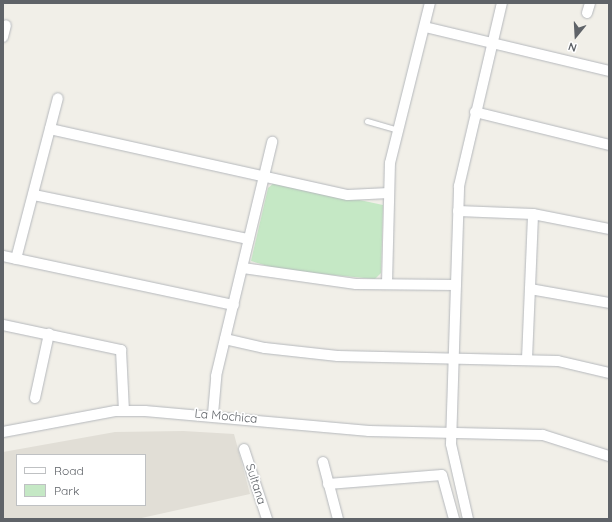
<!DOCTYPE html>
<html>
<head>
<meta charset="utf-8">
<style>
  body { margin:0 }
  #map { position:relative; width:612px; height:522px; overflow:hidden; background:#f1efe8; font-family:Quicksand,sans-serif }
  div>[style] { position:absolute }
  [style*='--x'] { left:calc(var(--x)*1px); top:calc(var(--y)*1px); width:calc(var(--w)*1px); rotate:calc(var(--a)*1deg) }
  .education>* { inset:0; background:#e1ded6 }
  .green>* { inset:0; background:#c5e8c5 }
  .roads { filter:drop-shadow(0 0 1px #b5b8bc) drop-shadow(0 0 1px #b5b8bc) }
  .service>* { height:5px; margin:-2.5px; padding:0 2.5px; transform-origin:2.5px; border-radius:2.5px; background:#fff }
  .minor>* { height:10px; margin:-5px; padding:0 5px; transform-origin:5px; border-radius:5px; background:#fff }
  span { translate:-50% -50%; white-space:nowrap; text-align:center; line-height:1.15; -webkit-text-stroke:3.5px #fff; paint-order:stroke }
  .street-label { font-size:12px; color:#5f6368 }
  .frame { position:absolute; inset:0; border:4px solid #5f6368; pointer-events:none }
  .legend { position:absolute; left:16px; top:454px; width:130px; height:52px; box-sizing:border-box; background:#fff; border:1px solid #bfc1c3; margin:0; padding:5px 7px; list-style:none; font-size:12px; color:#5f6368 }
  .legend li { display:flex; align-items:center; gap:8px; height:20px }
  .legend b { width:20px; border:1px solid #bfc1c3 }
  .north { position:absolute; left:556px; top:16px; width:40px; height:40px; -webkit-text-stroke:3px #fff; paint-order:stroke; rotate:198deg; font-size:11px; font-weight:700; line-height:16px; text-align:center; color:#5f6368 }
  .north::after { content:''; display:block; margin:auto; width:14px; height:18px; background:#5f6368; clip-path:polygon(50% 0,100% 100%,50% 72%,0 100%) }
</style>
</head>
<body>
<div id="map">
  <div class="education">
    <i style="clip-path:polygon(evenodd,183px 431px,234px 434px,250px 494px,137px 519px,3px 519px,3px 452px,115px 432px,183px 431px,17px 455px,145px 455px,145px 505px,17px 505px,17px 455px)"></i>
  </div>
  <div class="green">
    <i style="clip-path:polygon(275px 182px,383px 205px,381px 273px,375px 279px,322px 274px,278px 269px,251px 261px,268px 188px)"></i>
  </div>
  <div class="roads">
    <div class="service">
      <i style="--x:367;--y:121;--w:32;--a:16"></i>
    </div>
    <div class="minor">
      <i style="--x:587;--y:13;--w:10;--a:-73"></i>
      <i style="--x:425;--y:27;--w:189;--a:13.4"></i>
      <i style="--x:3;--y:37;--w:12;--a:-76"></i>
      <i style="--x:475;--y:112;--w:138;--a:13.8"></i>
      <i style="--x:50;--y:129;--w:305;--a:12.5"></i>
      <i style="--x:348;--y:195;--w:41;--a:-2.8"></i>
      <i style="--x:34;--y:195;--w:219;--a:11.6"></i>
      <i style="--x:458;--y:211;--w:75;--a:2.3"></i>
      <i style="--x:533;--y:214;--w:77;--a:11.2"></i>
      <i style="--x:3;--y:256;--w:236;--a:12"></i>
      <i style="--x:16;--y:259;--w:166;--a:-75.4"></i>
      <i style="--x:243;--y:268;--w:114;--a:8.1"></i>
      <i style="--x:356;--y:284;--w:100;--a:0.6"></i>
      <i style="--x:387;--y:284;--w:121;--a:-88.6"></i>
      <i style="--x:390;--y:163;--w:165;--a:-76"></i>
      <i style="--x:530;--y:289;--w:80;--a:10"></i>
      <i style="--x:3;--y:325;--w:121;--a:12"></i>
      <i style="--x:121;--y:350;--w:61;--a:87.2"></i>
      <i style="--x:225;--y:339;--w:41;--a:12.7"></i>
      <i style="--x:265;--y:348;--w:73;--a:6.3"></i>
      <i style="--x:338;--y:356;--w:220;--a:1.3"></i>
      <i style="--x:558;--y:361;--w:52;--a:13.2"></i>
      <i style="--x:527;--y:359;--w:145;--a:-87.6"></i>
      <i style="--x:35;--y:398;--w:66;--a:-77.7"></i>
      <i style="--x:213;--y:414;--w:38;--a:-85"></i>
      <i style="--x:216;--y:376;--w:241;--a:-76.5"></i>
      <i style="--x:3;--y:432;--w:114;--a:-10.6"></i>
      <i style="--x:115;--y:411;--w:30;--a:0"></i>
      <i style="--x:145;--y:411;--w:225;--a:5.1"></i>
      <i style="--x:369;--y:431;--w:174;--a:1.3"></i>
      <i style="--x:543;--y:435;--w:69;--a:17.7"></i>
      <i style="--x:244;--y:449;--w:74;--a:71.8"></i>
      <i style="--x:323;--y:462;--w:59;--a:75.3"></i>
      <i style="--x:328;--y:484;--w:114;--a:-4.5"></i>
      <i style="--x:442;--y:475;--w:46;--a:74.7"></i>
      <i style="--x:468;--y:519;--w:77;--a:-102.8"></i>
      <i style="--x:451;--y:444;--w:258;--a:-88.2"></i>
      <i style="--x:459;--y:186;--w:188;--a:-76.8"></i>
    </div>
  </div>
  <div class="street-label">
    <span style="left:226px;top:416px;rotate:5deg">La Mochica</span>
    <span style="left:256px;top:484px;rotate:72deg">Sultana</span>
  </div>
  <div class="frame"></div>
  <ul class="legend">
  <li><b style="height:5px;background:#fff"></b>Road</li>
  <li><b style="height:11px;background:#c5e8c5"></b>Park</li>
  </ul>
  <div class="north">N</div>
</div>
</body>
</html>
